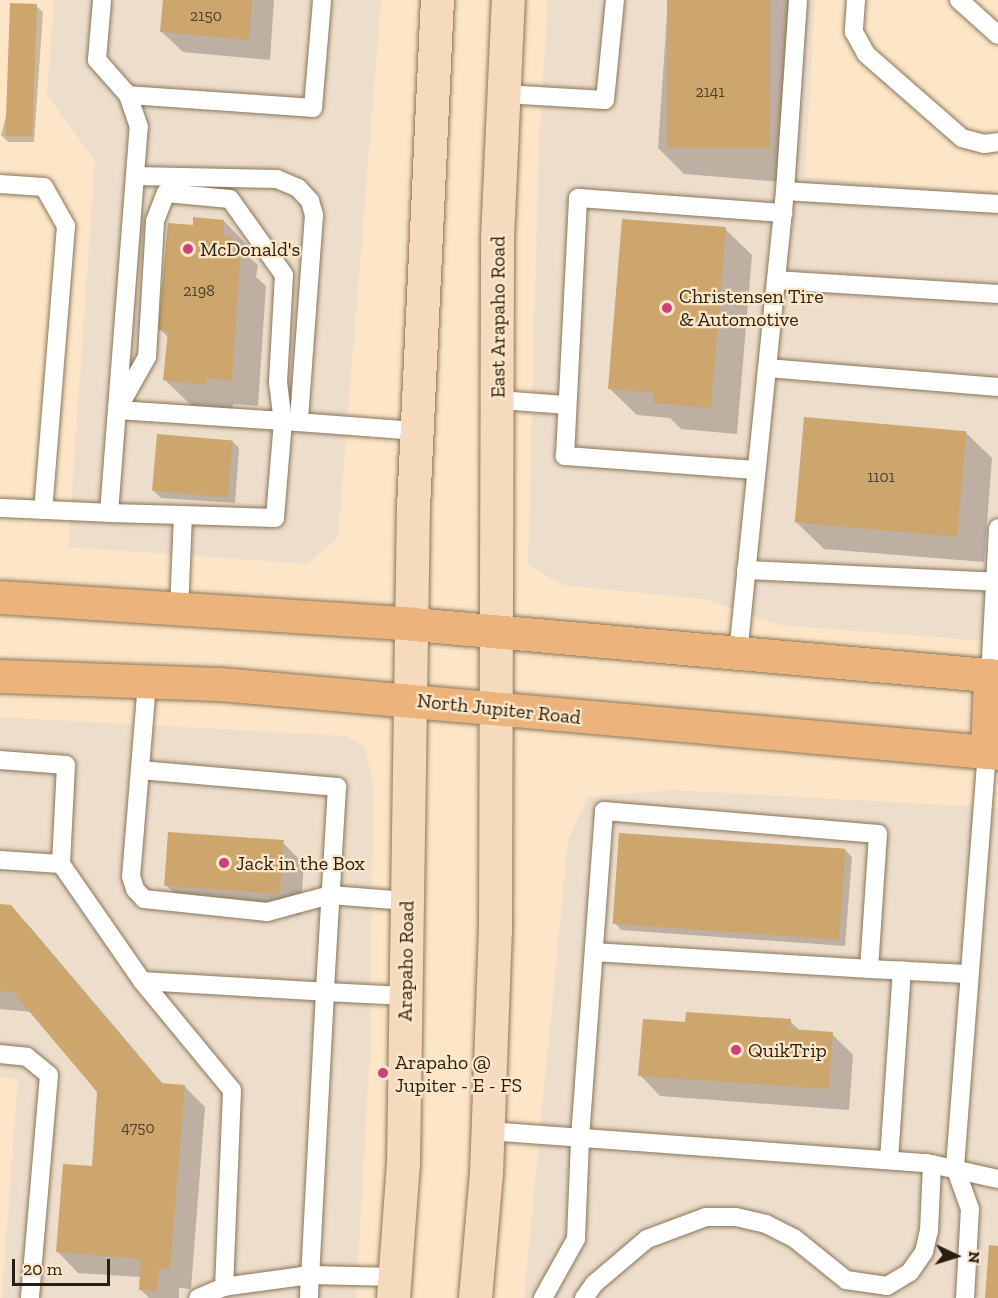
<!DOCTYPE html>
<html>
<head>
<meta charset="utf-8">
<style>
  body { margin:0 }
  #map { position:relative; width:998px; height:1298px; overflow:hidden; background:#fce6c7; font-family:"Zilla Slab",serif }
  div>[style] { position:absolute }
  [style*='--x'] { left:calc(var(--x)*1px); top:calc(var(--y)*1px); width:calc(var(--w)*1px); rotate:calc(var(--a)*1deg) }
  .commercial>* { inset:0; background:#edddcb }
  .shadow>* { inset:0; background:#0003 }
  .building>* { inset:0; background:#cca66d; transform-origin:0 0 }
  .roads { filter:drop-shadow(0 0 2px #897659) drop-shadow(0 0 2px #897659) }
  .lane>* { height:18px; margin:-9px; padding:0 9px; transform-origin:9px; border-radius:9px; background:#fff }
  .secondary>* { height:33px; margin:-16.5px; padding:0 16.5px; transform-origin:16.5px; border-radius:16.5px; background:#f6dabd }
  .primary>* { height:33px; margin:-16.5px; padding:0 16.5px; transform-origin:16.5px; border-radius:16.5px; background:#ecb47c }
  .dots>* { width:16px; height:16px; translate:-50% -50%; box-sizing:border-box; border:3px solid #fce6c7; border-radius:50% }
  span { translate:-50% -50%; white-space:nowrap; text-align:center; line-height:1.15; -webkit-text-stroke:4.5px #fce6c7; paint-order:stroke }
  .number-label { font-size:16px; color:#50412a }
  .number-label span { -webkit-text-stroke-width:0 }
  .poi-label { font-size:20px; color:#271f13 }
  .left { translate:0 -50%; text-align:left }
  .street-label { font-size:20px; color:#271f13 }
  .north { position:absolute; left:926px; top:1226px; width:60px; height:60px; -webkit-text-stroke:4px #fce6c7; paint-order:stroke; rotate:94deg; font-size:16px; font-weight:700; line-height:24px; text-align:center; color:#271f13 }
  .north::after { content:''; display:block; margin:auto; width:21px; height:27px; background:#271f13; clip-path:polygon(50% 0,100% 100%,50% 72%,0 100%) }
  .scale { position:absolute; left:12px; top:1259px; width:98px; height:27px; box-sizing:border-box; border:3px solid #271f13; border-top:0; padding-left:8px; font-size:18px; line-height:21px; white-space:nowrap; color:#271f13; -webkit-text-stroke:4px #fce6c7; paint-order:stroke }
</style>
</head>
<body>
<div id="map">
  <div class="commercial">
    <i style="clip-path:polygon(54px 0,381px 0,338px 537px,308px 564px,68px 547px,95px 161px,47px 95px)"></i>
    <i style="clip-path:polygon(548px 0,815px 0,805px 177px,998px 192px,998px 642px,780px 625px,704px 599px,563px 585px,528px 565px,539px 142px)"></i>
    <i style="clip-path:polygon(0 717px,345px 736px,364px 746px,373px 781px,370px 1052px,356px 1298px,2px 1298px,18px 1079px,0 1077px)"></i>
    <i style="clip-path:polygon(674px 790px,998px 808px,998px 1298px,524px 1298px,568px 840px,587px 797px)"></i>
  </div>
  <div class="shadow">
    <i style="clip-path:polygon(164px 0,274px 0,270px 60px,183px 52px,162px 32px)"></i>
    <i style="clip-path:polygon(668px 0,797px 0,782px 182px,684px 174px,658px 148px)"></i>
    <i style="clip-path:polygon(36px 6px,43px 12px,34px 142px,8px 142px,1px 135px)"></i>
    <i style="clip-path:polygon(224px 221px,250px 248px,249px 257px,258px 265px,256px 277px,266px 286px,258px 406px,233px 404px,232px 411px,192px 406px,165px 380px,169px 338px,160px 329px,194px 227px)"></i>
    <i style="clip-path:polygon(725px 229px,752px 255px,737px 434px,681px 429px,670px 418px,637px 415px,610px 389px)"></i>
    <i style="clip-path:polygon(965px 432px,992px 458px,984px 562px,824px 549px,797px 523px)"></i>
    <i style="clip-path:polygon(232px 441px,239px 448px,235px 503px,161px 498px,154px 491px)"></i>
    <i style="clip-path:polygon(283px 843px,304px 864px,300px 915px,187px 906px,166px 885px)"></i>
    <i style="clip-path:polygon(845px 850px,852px 857px,845px 946px,621px 930px,615px 923px)"></i>
    <i style="clip-path:polygon(0 906px,10px 906px,31px 928px,164px 1085px,184px 1086px,205px 1107px,191px 1289px,179px 1288px,179px 1298px,149px 1298px,140px 1289px,141px 1277px,78px 1273px,58px 1252px,93px 1167px,99px 1092px,32px 1012px,0 1009px)"></i>
    <i style="clip-path:polygon(790px 1021px,801px 1032px,832px 1034px,853px 1055px,849px 1110px,660px 1096px,640px 1075px,686px 1023px)"></i>
  </div>
  <div class="building">
    <i style="clip-path:polygon(163px 0,252px 0,249px 40px,160px 32px)"></i>
    <i style="left:667px;top:0;width:103px;height:148px"></i>
    <i style="left:10px;top:3px;width:27px;height:133px;rotate:2deg"></i>
    <i style="clip-path:polygon(193px 217px,224px 220px,223px 236px,232px 237px,230px 258px,240px 258px,232px 381px,207px 378px,206px 385px,163px 380px,168px 331px,158px 330px,168px 223px,193px 225px)"></i>
    <i style="clip-path:polygon(622px 219px,726px 227px,711px 408px,653px 403px,654px 393px,608px 389px)"></i>
    <i style="left:804px;top:417px;width:163px;height:106px;rotate:5deg"></i>
    <i style="left:157px;top:434px;width:76px;height:57px;rotate:5deg"></i>
    <i style="left:168px;top:832px;width:116px;height:54px;rotate:4deg"></i>
    <i style="left:619px;top:833px;width:227px;height:91px;rotate:4deg"></i>
    <i style="clip-path:polygon(0 904px,11px 905px,161px 1083px,185px 1085px,170px 1269px,159px 1268px,157px 1291px,139px 1290px,141px 1259px,56px 1252px,63px 1164px,92px 1166px,97px 1092px,13px 992px,0 991px)"></i>
    <i style="clip-path:polygon(686px 1012px,791px 1019px,790px 1029px,833px 1032px,829px 1089px,638px 1076px,643px 1019px,685px 1022px)"></i>
    <i style="clip-path:polygon(989px 1245px,998px 1246px,998px 1298px,985px 1298px)"></i>
  </div>
  <div class="roads">
    <div class="lane">
      <i style="--x:856;--y:0;--w:32;--a:94"></i>
      <i style="--x:854;--y:32;--w:25;--a:61"></i>
      <i style="--x:866;--y:54;--w:128;--a:41.2"></i>
      <i style="--x:962;--y:138;--w:23;--a:15"></i>
      <i style="--x:984;--y:144;--w:14;--a:-8"></i>
      <i style="--x:959;--y:0;--w:52;--a:41.9"></i>
      <i style="--x:504;--y:94;--w:101;--a:3.4"></i>
      <i style="--x:605;--y:100;--w:100;--a:-84.3"></i>
      <i style="--x:128;--y:95;--w:185;--a:4"></i>
      <i style="--x:313;--y:108;--w:108;--a:-85.2"></i>
      <i style="--x:135;--y:176;--w:142;--a:1.2"></i>
      <i style="--x:277;--y:179;--w:23;--a:23"></i>
      <i style="--x:298;--y:188;--w:18;--a:47"></i>
      <i style="--x:310;--y:201;--w:15;--a:74"></i>
      <i style="--x:314;--y:215;--w:207;--a:94.2"></i>
      <i style="--x:0;--y:184;--w:44;--a:3.9"></i>
      <i style="--x:44;--y:187;--w:45;--a:60.6"></i>
      <i style="--x:66;--y:226;--w:285;--a:94.6"></i>
      <i style="--x:785;--y:191;--w:191;--a:-86.1"></i>
      <i style="--x:166;--y:193;--w:64;--a:5.4"></i>
      <i style="--x:230;--y:199;--w:93;--a:54.6"></i>
      <i style="--x:284;--y:275;--w:107;--a:93.2"></i>
      <i style="--x:278;--y:382;--w:39;--a:83"></i>
      <i style="--x:283;--y:421;--w:166;--a:-176.2"></i>
      <i style="--x:117;--y:410;--w:61;--a:-60.5"></i>
      <i style="--x:147;--y:357;--w:136;--a:-86.6"></i>
      <i style="--x:155;--y:221;--w:30;--a:-69"></i>
      <i style="--x:776;--y:280;--w:222;--a:3.6"></i>
      <i style="--x:767;--y:368;--w:232;--a:4.7"></i>
      <i style="--x:498;--y:400;--w:68;--a:4.2"></i>
      <i style="--x:756;--y:470;--w:192;--a:-175.8"></i>
      <i style="--x:565;--y:456;--w:258;--a:-87.1"></i>
      <i style="--x:578;--y:198;--w:206;--a:4.2"></i>
      <i style="--x:0;--y:508;--w:109;--a:2.6"></i>
      <i style="--x:109;--y:513;--w:387;--a:-85.6"></i>
      <i style="--x:139;--y:127;--w:34;--a:-109"></i>
      <i style="--x:128;--y:95;--w:47;--a:-131.5"></i>
      <i style="--x:97;--y:60;--w:60;--a:-85.2"></i>
      <i style="--x:109;--y:513;--w:74;--a:1.5"></i>
      <i style="--x:183;--y:515;--w:94;--a:92.4"></i>
      <i style="--x:183;--y:515;--w:92;--a:1.9"></i>
      <i style="--x:275;--y:518;--w:97;--a:-85.3"></i>
      <i style="--x:283;--y:421;--w:133;--a:4.3"></i>
      <i style="--x:746;--y:570;--w:252;--a:2.7"></i>
      <i style="--x:738;--y:654;--w:465;--a:-84.2"></i>
      <i style="--x:785;--y:191;--w:213;--a:3.5"></i>
      <i style="--x:990;--y:676;--w:148;--a:-86.9"></i>
      <i style="--x:147;--y:683;--w:194;--a:94.7"></i>
      <i style="--x:131;--y:876;--w:14;--a:73"></i>
      <i style="--x:135;--y:889;--w:13;--a:48"></i>
      <i style="--x:144;--y:899;--w:124;--a:6"></i>
      <i style="--x:267;--y:912;--w:65;--a:-15.1"></i>
      <i style="--x:330;--y:895;--w:77;--a:4.5"></i>
      <i style="--x:0;--y:760;--w:66;--a:4.3"></i>
      <i style="--x:66;--y:765;--w:99;--a:92.9"></i>
      <i style="--x:61;--y:864;--w:142;--a:55.3"></i>
      <i style="--x:142;--y:981;--w:183;--a:3.4"></i>
      <i style="--x:325;--y:992;--w:283;--a:93"></i>
      <i style="--x:310;--y:1275;--w:87;--a:172.1"></i>
      <i style="--x:224;--y:1287;--w:28;--a:157"></i>
      <i style="--x:140;--y:770;--w:198;--a:4.9"></i>
      <i style="--x:337;--y:787;--w:205;--a:93.4"></i>
      <i style="--x:325;--y:992;--w:81;--a:2.8"></i>
      <i style="--x:0;--y:860;--w:61;--a:3.8"></i>
      <i style="--x:594;--y:952;--w:276;--a:3.5"></i>
      <i style="--x:142;--y:981;--w:141;--a:50.5"></i>
      <i style="--x:232;--y:1090;--w:197;--a:92.3"></i>
      <i style="--x:0;--y:1054;--w:27;--a:6"></i>
      <i style="--x:27;--y:1057;--w:28;--a:39"></i>
      <i style="--x:49;--y:1075;--w:224;--a:94.9"></i>
      <i style="--x:488;--y:1131;--w:440;--a:4.2"></i>
      <i style="--x:927;--y:1163;--w:73;--a:12.7"></i>
      <i style="--x:889;--y:1160;--w:190;--a:-86.1"></i>
      <i style="--x:309;--y:1298;--w:23;--a:-88"></i>
      <i style="--x:310;--y:1275;--w:85;--a:1.3"></i>
      <i style="--x:543;--y:1298;--w:68;--a:-60.8"></i>
      <i style="--x:576;--y:1239;--w:101;--a:-87.7"></i>
      <i style="--x:580;--y:1138;--w:328;--a:-85.8"></i>
      <i style="--x:604;--y:811;--w:275;--a:4.8"></i>
      <i style="--x:878;--y:834;--w:135;--a:93.8"></i>
      <i style="--x:869;--y:969;--w:99;--a:2.9"></i>
      <i style="--x:584;--y:1298;--w:17;--a:-54"></i>
      <i style="--x:594;--y:1284;--w:70;--a:-40.3"></i>
      <i style="--x:647;--y:1239;--w:63;--a:-20.4"></i>
      <i style="--x:706;--y:1217;--w:30;--a:0"></i>
      <i style="--x:736;--y:1217;--w:31;--a:13"></i>
      <i style="--x:766;--y:1224;--w:31;--a:27"></i>
      <i style="--x:794;--y:1238;--w:67;--a:38.9"></i>
      <i style="--x:846;--y:1280;--w:41;--a:8.3"></i>
      <i style="--x:887;--y:1286;--w:27;--a:-31"></i>
      <i style="--x:910;--y:1272;--w:24;--a:-55"></i>
      <i style="--x:924;--y:1252;--w:22;--a:-77"></i>
      <i style="--x:929;--y:1231;--w:67;--a:-87.4"></i>
      <i style="--x:965;--y:1298;--w:89;--a:-86.8"></i>
      <i style="--x:970;--y:1209;--w:45;--a:-109.7"></i>
      <i style="--x:955;--y:1167;--w:416;--a:-85.6"></i>
    </div>
    <div class="secondary">
      <i style="--x:393;--y:1298;--w:135;--a:-85.8"></i>
      <i style="--x:403;--y:1163;--w:655;--a:-89.13"></i>
      <i style="--x:413;--y:508;--w:509;--a:-87.3"></i>
      <i style="--x:475;--y:1298;--w:125;--a:-85"></i>
      <i style="--x:486;--y:1173;--w:242;--a:-87.9"></i>
      <i style="--x:495;--y:931;--w:693;--a:-89.83"></i>
      <i style="--x:497;--y:238;--w:238;--a:-87.4"></i>
    </div>
    <div class="primary">
      <i style="--x:0;--y:597;--w:414;--a:3.7"></i>
      <i style="--x:413;--y:624;--w:587;--a:5.08"></i>
      <i style="--x:0;--y:676;--w:220;--a:2.1"></i>
      <i style="--x:220;--y:684;--w:781;--a:5.07"></i>
      <i style="--x:987;--y:752;--w:76;--a:-87.7"></i>
    </div>
  </div>
  <div class="dots">
    <i style="left:188px;top:249px;background:#cb417a"></i>
    <i style="left:667px;top:308px;background:#cb417a"></i>
    <i style="left:224px;top:863px;background:#cb417a"></i>
    <i style="left:736px;top:1050px;background:#cb417a"></i>
    <i style="left:383px;top:1073px;background:#cb417a"></i>
  </div>
  <div class="number-label">
    <span style="left:206px;top:16px">2150</span>
    <span style="left:710px;top:92px">2141</span>
    <span style="left:199px;top:291px">2198</span>
    <span style="left:881px;top:477px">1101</span>
    <span style="left:138px;top:1128px">4750</span>
  </div>
  <div class="poi-label">
    <span class="left" style="left:200px;top:249px">McDonald's</span>
    <span class="left" style="left:679px;top:308px">Christensen Tire<br>&amp; Automotive</span>
    <span class="left" style="left:236px;top:863px">Jack in the Box</span>
    <span class="left" style="left:748px;top:1050px">QuikTrip</span>
    <span class="left" style="left:395px;top:1074px">Arapaho @<br>Jupiter - E - FS</span>
  </div>
  <div class="street-label">
    <span style="left:498px;top:317px;rotate:-90deg">East Arapaho Road</span>
    <span style="left:499px;top:709px;rotate:6deg">North Jupiter Road</span>
    <span style="left:406px;top:961px;rotate:-89deg">Arapaho Road</span>
  </div>
  <div class="north">N</div>
  <div class="scale">20 m</div>
</div>
</body>
</html>
